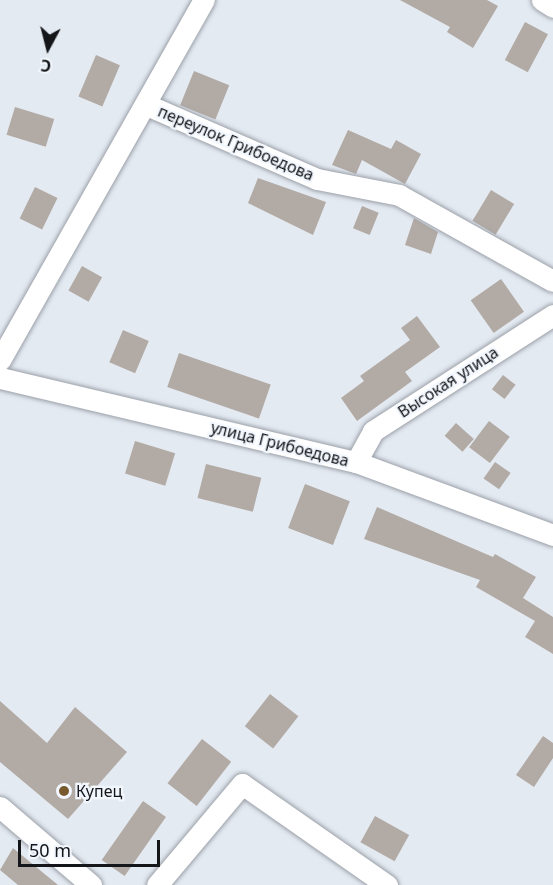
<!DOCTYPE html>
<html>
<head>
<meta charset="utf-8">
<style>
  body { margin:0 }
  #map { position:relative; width:553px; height:885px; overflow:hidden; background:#e4eaf2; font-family:"Noto Sans",sans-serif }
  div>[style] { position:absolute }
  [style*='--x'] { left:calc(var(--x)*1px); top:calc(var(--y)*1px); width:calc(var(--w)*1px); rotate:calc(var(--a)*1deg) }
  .building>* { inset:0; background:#b2aaa4; transform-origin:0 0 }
  .roads { filter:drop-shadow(0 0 2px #9ba0a8) drop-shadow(0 0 2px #9ba0a8) }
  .minor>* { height:21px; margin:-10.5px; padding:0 10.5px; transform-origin:10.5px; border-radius:10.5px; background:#fff }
  .dots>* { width:16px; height:16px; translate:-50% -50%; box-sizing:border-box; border:3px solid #f2f7fe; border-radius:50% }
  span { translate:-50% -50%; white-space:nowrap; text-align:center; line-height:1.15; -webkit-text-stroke:4.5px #f2f7fe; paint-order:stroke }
  .street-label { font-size:16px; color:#141619 }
  .poi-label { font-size:16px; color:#141619 }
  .left { translate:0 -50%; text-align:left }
  .north { position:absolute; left:18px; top:18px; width:60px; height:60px; -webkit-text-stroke:4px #f2f7fe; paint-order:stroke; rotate:187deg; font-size:16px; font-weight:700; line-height:24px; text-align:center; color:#141619 }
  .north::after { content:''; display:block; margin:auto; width:21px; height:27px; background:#141619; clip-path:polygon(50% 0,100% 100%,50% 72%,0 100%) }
  .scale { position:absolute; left:18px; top:840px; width:142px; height:27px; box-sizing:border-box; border:3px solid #141619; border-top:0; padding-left:8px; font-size:18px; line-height:21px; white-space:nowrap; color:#141619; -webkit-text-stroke:4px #f2f7fe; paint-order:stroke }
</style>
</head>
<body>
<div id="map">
  <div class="building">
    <i style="clip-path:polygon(400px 0,487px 0,498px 6px,473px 48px,447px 32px,450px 27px)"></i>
    <i style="left:525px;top:22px;width:26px;height:43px;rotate:28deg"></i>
    <i style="left:96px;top:55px;width:26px;height:45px;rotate:23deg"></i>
    <i style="left:194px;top:71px;width:38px;height:37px;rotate:22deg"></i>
    <i style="left:15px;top:107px;width:41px;height:29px;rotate:17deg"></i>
    <i style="clip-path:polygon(348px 130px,391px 149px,396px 140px,421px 154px,405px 184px,362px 160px,356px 174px,332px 165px)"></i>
    <i style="clip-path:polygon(258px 178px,326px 202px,313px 235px,248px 203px)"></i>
    <i style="left:35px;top:187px;width:25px;height:35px;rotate:26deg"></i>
    <i style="left:491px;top:190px;width:27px;height:36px;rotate:31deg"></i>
    <i style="left:362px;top:206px;width:18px;height:24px;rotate:22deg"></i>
    <i style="clip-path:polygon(414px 218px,438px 232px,431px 254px,405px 245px)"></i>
    <i style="left:82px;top:266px;width:23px;height:28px;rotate:29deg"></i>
    <i style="left:501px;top:279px;width:40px;height:37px;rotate:55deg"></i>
    <i style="clip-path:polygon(417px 316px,440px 347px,405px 372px,412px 381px,357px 421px,341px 398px,364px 381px,360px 376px,410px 340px,401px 328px)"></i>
    <i style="left:123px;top:330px;width:28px;height:35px;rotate:23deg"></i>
    <i style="left:179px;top:353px;width:97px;height:36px;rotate:19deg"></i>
    <i style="left:503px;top:375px;width:16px;height:18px;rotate:38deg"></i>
    <i style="left:489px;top:421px;width:26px;height:33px;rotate:37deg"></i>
    <i style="left:456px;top:423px;width:24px;height:17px;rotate:42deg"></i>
    <i style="left:135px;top:441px;width:42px;height:34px;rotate:17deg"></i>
    <i style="left:495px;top:462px;width:19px;height:20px;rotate:35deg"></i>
    <i style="left:206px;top:464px;width:57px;height:35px;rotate:14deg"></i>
    <i style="left:305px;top:484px;width:48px;height:47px;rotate:21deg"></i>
    <i style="clip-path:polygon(377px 507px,493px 557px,495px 554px,536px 577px,523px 598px,553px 617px,553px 654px,525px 637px,535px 621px,476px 587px,480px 580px,364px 539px)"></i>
    <i style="left:270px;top:694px;width:36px;height:41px;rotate:38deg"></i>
    <i style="clip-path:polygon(0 701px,47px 743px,75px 707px,127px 752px,68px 819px,0 762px)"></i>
    <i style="clip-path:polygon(543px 736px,553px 743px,553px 758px,534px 787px,516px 775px)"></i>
    <i style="left:202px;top:739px;width:37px;height:56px;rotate:38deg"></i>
    <i style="left:143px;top:801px;width:28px;height:72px;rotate:35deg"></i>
    <i style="left:375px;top:816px;width:39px;height:30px;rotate:29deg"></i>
    <i style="clip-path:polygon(13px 848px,58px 885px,18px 885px,0 870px)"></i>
  </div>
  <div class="roads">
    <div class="minor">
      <i style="--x:542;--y:0;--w:13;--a:32"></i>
      <i style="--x:147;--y:105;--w:185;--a:23.5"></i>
      <i style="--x:317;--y:179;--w:84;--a:11"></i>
      <i style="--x:399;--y:195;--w:176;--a:29.2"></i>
      <i style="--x:0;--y:360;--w:414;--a:-60.5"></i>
      <i style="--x:0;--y:378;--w:366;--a:13.3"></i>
      <i style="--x:356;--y:462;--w:210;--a:20.3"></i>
      <i style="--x:356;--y:462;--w:35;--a:-61"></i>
      <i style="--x:373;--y:431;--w:214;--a:-32.8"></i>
      <i style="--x:0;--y:807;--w:120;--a:40.6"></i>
      <i style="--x:157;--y:885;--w:132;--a:-49.9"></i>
      <i style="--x:242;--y:784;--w:177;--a:34.9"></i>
    </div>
  </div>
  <div class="dots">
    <i style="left:64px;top:791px;background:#785a2e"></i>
  </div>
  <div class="street-label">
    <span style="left:236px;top:143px;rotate:23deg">переулок Грибоедова</span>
    <span style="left:448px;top:382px;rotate:-33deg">Высокая улица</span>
    <span style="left:280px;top:444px;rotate:14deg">улица Грибоедова</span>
  </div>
  <div class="poi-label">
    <span class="left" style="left:76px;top:791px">Купец</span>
  </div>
  <div class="north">С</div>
  <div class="scale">50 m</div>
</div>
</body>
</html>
